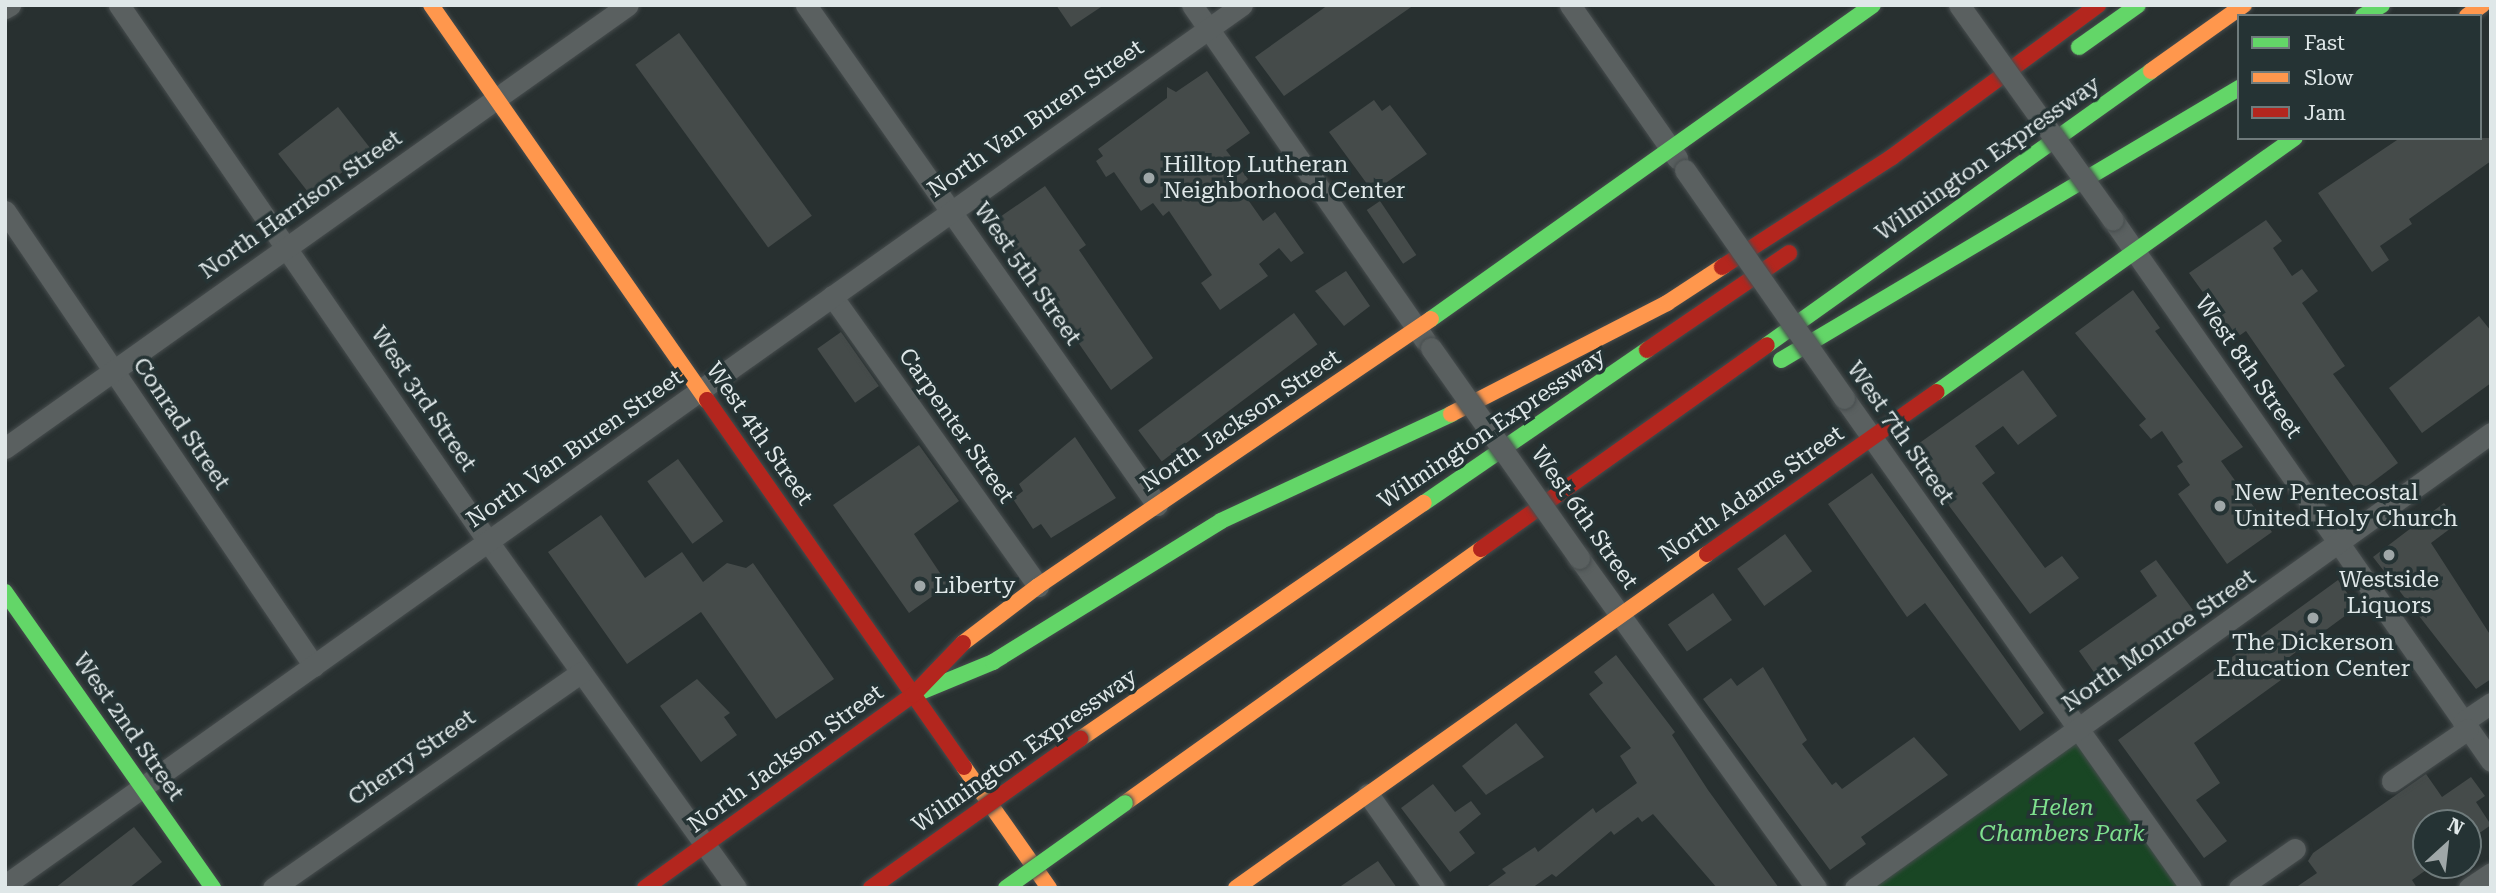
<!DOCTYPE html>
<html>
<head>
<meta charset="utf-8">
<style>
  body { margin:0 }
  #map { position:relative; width:2496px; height:893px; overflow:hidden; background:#283030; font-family:"Roboto Serif",serif }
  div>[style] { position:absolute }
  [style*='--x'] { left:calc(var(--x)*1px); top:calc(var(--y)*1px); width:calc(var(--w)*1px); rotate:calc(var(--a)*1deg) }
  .green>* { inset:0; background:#194624 }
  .building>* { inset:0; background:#454b4a; transform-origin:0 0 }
  .roads { filter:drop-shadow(0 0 2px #474d4e) drop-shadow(0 0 2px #474d4e) }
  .street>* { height:21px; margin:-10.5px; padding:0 10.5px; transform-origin:10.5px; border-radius:10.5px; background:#5a6060 }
  .fast>* { height:16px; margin:-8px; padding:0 8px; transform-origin:8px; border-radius:8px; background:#63d668 }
  .slow>* { height:16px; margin:-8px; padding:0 8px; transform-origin:8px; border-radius:8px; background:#ff974d }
  .jam>* { height:16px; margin:-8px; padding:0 8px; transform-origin:8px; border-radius:8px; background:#b3261e }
  .bridges { filter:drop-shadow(0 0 2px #474d4e) drop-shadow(0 0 2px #474d4e) }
  .street-bridge>* { height:21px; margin:-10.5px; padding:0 10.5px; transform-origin:10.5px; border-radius:10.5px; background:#5a6060 }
  .fast-bridge>* { height:16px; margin:-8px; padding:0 8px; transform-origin:8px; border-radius:8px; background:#63d668 }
  .jam-bridge>* { height:16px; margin:-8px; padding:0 8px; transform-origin:8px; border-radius:8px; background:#b3261e }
  .dots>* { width:19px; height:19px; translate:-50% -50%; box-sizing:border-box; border:4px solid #253334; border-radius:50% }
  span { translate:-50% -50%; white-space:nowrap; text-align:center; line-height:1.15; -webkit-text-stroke:7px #253334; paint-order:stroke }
  .street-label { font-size:23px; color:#dfe7e8 }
  .poi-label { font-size:23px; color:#dfe7e8 }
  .left { translate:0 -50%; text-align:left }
  .park-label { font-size:23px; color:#7ee08e; font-style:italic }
  .frame { position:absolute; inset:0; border:7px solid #dfe7e8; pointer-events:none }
  .legend { position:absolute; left:2237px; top:14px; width:245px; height:126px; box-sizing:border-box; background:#253334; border:2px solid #6f7b7c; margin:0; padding:9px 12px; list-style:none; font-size:21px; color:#dfe7e8 }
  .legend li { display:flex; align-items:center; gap:14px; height:35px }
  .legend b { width:35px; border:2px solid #6f7b7c }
  .north { position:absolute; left:2412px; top:809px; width:70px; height:70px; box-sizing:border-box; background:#253334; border:2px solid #6f7b7c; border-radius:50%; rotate:27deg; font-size:19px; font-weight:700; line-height:28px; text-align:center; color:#dfe7e8 }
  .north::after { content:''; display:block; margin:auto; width:24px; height:32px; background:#9fa7a8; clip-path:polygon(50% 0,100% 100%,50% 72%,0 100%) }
</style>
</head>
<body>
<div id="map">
  <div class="green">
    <i style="clip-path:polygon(2079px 729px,2191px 888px,1855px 888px)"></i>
  </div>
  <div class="building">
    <i style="clip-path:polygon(1056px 5px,1104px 5px,1071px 27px)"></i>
    <i style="clip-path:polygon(1328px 5px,1414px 5px,1284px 96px,1255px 57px)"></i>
    <i style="left:679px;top:33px;width:226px;height:54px;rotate:54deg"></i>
    <i style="clip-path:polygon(1207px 71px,1250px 133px,1226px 150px,1248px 179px,1239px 187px,1263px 221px,1275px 212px,1304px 253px,1291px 262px,1279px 248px,1259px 264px,1268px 276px,1220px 310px,1201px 283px,1212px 275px,1169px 211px,1163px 216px,1153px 203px,1141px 211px,1114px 172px,1106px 177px,1096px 161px,1103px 156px,1098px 149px,1167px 98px,1167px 87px,1176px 92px)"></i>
    <i style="clip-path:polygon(1374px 100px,1382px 111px,1390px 105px,1427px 154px,1373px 192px,1329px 132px)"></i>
    <i style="left:338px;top:107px;width:54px;height:76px;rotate:52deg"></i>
    <i style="clip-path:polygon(2400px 138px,2491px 138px,2491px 161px,2409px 219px,2412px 224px,2380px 246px,2389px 260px,2372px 272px,2318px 193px)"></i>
    <i style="clip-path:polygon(1045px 186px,1086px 245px,1079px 250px,1153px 358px,1111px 390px,994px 221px)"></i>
    <i style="left:1380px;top:201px;width:65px;height:16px;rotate:56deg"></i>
    <i style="clip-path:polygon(2266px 220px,2282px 241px,2273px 248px,2292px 276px,2302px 269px,2318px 291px,2302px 303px,2345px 366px,2333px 374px,2398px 463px,2358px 493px,2246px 331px,2236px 338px,2189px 273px)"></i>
    <i style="clip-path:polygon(1346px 271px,1370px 306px,1344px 326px,1315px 291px)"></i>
    <i style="clip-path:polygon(2133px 290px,2160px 328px,2155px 331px,2243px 447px,2221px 461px,2272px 532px,2227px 564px,2178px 494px,2190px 485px,2177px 466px,2183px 462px,2162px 431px,2151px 439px,2139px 425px,2146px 419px,2075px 333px)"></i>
    <i style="left:1294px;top:313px;width:39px;height:195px;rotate:53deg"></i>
    <i style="clip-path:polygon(2479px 316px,2491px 331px,2491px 383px,2422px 433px,2389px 388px)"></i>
    <i style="left:841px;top:332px;width:66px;height:29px;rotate:55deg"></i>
    <i style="clip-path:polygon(2023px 370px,2057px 416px,2018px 445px,2003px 426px,1975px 446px,1995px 473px,1982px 483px,2045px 568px,2062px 556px,2079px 578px,2030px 614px,1908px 451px)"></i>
    <i style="clip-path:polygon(1075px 437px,1116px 498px,1051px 538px,1041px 524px,1033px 529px,1013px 499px,1023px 491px,1019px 484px)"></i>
    <i style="clip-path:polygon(919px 445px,959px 501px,914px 534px,948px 585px,909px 613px,833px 505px)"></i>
    <i style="left:678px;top:459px;width:77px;height:38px;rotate:54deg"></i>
    <i style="clip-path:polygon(1872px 473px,2044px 713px,2020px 731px,1925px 603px,1907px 617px,1828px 504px)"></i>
    <i style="clip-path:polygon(2444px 503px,2459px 522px,2431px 543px,2491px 636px,2491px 679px,2476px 689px,2373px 557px)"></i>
    <i style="clip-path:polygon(601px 515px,645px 578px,682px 552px,703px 582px,727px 563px,746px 568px,753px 563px,834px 679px,776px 719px,701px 612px,627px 664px,548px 552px)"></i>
    <i style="left:1785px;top:534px;width:46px;height:59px;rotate:54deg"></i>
    <i style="clip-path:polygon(2156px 560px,2193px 610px,2098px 678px,2079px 651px,2157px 596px,2140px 571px)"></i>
    <i style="clip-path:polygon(2338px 580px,2357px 607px,2273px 669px,2281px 680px,2194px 743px,2220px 783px,2196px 800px,2227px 841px,2204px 858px,2118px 740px)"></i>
    <i style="left:1713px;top:593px;width:33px;height:55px;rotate:55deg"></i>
    <i style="clip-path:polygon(1616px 655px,1675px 732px,1672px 735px,1708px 790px,1779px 888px,1717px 888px,1653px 814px,1642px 822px,1638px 817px,1614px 835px,1611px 831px,1556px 877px,1552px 874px,1532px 888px,1485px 888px,1506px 873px,1502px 869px,1535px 847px,1538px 852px,1593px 808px,1596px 813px,1637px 783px,1620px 756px,1631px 748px,1589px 694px,1603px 683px,1594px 672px)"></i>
    <i style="clip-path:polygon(1763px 667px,1807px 740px,1802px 744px,1832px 785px,1836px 782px,1842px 789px,1914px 737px,1948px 775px,1861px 837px,1866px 844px,1830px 870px,1703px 699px,1731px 678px,1737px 686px)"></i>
    <i style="clip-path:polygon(697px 679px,730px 713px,724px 717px,737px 735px,701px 762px,660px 706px)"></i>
    <i style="clip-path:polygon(1516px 723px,1544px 757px,1486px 795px,1462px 766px)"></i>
    <i style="clip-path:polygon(2426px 774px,2442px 797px,2471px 777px,2485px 796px,2476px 802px,2491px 825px,2468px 841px,2468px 823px,2426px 823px,2426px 870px,2412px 880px,2417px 888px,2295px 888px,2317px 873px,2308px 861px,2313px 853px)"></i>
    <i style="clip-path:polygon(1433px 784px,1455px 812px,1471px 801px,1481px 814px,1459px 832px,1475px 853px,1450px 872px,1401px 808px)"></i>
    <i style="clip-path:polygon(134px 827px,162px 862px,129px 888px,55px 888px)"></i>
    <i style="clip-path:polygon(1378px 861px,1397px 888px,1338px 888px)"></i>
  </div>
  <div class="roads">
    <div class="street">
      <i style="--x:119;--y:5;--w:653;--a:55.48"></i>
      <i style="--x:489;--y:543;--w:424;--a:54.4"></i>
      <i style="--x:806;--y:5;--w:611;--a:54.93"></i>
      <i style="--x:1192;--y:5;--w:408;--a:55.2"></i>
      <i style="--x:1570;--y:5;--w:187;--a:55"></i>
      <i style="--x:5;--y:8;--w:6;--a:-31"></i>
      <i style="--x:5;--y:211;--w:550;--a:55.82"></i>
      <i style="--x:2113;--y:220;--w:660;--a:55.06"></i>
      <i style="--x:832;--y:296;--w:356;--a:54.6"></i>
      <i style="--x:1844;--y:398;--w:600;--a:54.7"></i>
      <i style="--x:5;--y:448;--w:764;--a:-35.42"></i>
      <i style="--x:1579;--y:558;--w:406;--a:54.3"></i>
      <i style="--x:2463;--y:722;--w:34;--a:-34"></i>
      <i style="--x:2392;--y:781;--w:92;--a:-34.4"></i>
      <i style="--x:1368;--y:794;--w:115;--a:54.9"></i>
      <i style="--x:5;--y:885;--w:1518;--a:-35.43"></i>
      <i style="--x:273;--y:888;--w:376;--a:-35"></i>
      <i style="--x:1855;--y:888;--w:782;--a:-35.58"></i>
      <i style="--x:2239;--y:888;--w:68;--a:-34.9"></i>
      <i style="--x:2469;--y:888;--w:27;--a:-34"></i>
    </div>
    <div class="fast">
      <i style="--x:2363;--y:16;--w:22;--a:-30"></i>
      <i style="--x:2079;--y:47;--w:72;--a:-35.4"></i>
      <i style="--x:1431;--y:319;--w:542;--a:-35.39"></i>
      <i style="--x:1767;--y:345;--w:472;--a:-35.5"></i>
      <i style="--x:1781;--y:360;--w:533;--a:-30.71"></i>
      <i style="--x:1937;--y:392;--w:439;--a:-35.4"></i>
      <i style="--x:1424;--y:503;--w:270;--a:-34.5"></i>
      <i style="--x:5;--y:592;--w:362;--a:54.9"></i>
      <i style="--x:913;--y:695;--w:87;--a:-22.4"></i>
      <i style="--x:993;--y:662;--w:268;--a:-31.7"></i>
      <i style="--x:1221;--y:521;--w:254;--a:-24.9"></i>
    </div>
    <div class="slow">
      <i style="--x:431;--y:5;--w:482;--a:55.1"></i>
      <i style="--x:2467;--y:16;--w:19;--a:-36"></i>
      <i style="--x:2151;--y:71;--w:114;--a:-35.4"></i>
      <i style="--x:1451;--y:414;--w:243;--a:-27.2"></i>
      <i style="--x:1667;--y:303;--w:66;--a:-33.2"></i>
      <i style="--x:963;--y:643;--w:94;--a:-37.2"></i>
      <i style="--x:1038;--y:586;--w:475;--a:-34.2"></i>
      <i style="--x:1080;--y:739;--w:417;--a:-34.5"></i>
      <i style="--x:964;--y:767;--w:148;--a:54.9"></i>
      <i style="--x:1125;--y:803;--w:437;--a:-35.5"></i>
      <i style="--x:1236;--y:888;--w:577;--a:-35.34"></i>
    </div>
    <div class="jam">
      <i style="--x:1722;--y:267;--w:202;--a:-32.9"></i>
      <i style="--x:1892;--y:157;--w:256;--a:-36.4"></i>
      <i style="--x:1647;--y:350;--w:172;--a:-34.3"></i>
      <i style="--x:707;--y:400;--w:448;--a:55"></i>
      <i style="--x:1481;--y:549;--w:351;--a:-35.5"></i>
      <i style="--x:1707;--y:554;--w:281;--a:-35.2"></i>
      <i style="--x:645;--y:888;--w:330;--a:-35.8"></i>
      <i style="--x:913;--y:695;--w:72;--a:-46.1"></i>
    </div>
  </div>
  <div class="bridges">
    <div class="street-bridge">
      <i style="--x:1959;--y:5;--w:264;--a:54.4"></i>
      <i style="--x:1685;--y:170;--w:278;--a:55.1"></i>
      <i style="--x:1431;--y:348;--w:257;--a:54.8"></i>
    </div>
    <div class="fast-bridge">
      <i style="--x:1006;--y:888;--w:146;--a:-35.5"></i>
    </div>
    <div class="jam-bridge">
      <i style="--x:871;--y:888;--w:257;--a:-35.5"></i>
    </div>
  </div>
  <div class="dots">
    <i style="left:1149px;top:178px;background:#9fa7a8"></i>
    <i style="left:2220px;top:506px;background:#9fa7a8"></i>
    <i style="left:2389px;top:555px;background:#9fa7a8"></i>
    <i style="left:920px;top:586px;background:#9fa7a8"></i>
    <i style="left:2313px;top:618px;background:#9fa7a8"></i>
  </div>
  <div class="street-label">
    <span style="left:1036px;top:119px;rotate:-35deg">North Van Buren Street</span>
    <span style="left:1988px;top:159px;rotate:-35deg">Wilmington Expressway</span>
    <span style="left:301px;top:205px;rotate:-35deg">North Harrison Street</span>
    <span style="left:1027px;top:274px;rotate:55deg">West 5th Street</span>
    <span style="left:2248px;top:367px;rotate:55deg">West 8th Street</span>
    <span style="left:423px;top:399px;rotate:56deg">West 3rd Street</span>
    <span style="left:1241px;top:421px;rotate:-34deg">North Jackson Street</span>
    <span style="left:181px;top:424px;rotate:56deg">Conrad Street</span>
    <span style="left:956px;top:426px;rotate:55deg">Carpenter Street</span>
    <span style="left:1492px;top:429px;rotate:-34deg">Wilmington Expressway</span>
    <span style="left:1900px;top:433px;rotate:55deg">West 7th Street</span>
    <span style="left:759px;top:434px;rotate:55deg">West 4th Street</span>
    <span style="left:575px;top:449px;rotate:-35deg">North Van Buren Street</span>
    <span style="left:1752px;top:494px;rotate:-35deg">North Adams Street</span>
    <span style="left:1584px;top:518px;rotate:55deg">West 6th Street</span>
    <span style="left:2159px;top:641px;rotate:-35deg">North Monroe Street</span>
    <span style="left:128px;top:727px;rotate:55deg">West 2nd Street</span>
    <span style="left:1025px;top:751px;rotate:-35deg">Wilmington Expressway</span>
    <span style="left:412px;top:758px;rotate:-35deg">Cherry Street</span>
    <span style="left:786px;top:759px;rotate:-36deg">North Jackson Street</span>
  </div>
  <div class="poi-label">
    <span class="left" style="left:1163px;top:178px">Hilltop Lutheran<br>Neighborhood Center</span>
    <span class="left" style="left:2234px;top:506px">New Pentecostal<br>United Holy Church</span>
    <span style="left:2389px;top:593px">Westside<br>Liquors</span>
    <span class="left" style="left:934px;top:586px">Liberty</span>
    <span style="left:2313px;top:656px">The Dickerson<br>Education Center</span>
  </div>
  <div class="park-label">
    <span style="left:2062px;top:821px">Helen<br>Chambers Park</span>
  </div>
  <div class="frame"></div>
  <ul class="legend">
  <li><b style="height:9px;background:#63d668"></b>Fast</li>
  <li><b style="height:9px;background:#ff974d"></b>Slow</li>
  <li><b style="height:9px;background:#b3261e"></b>Jam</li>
  </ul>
  <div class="north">N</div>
</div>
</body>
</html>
